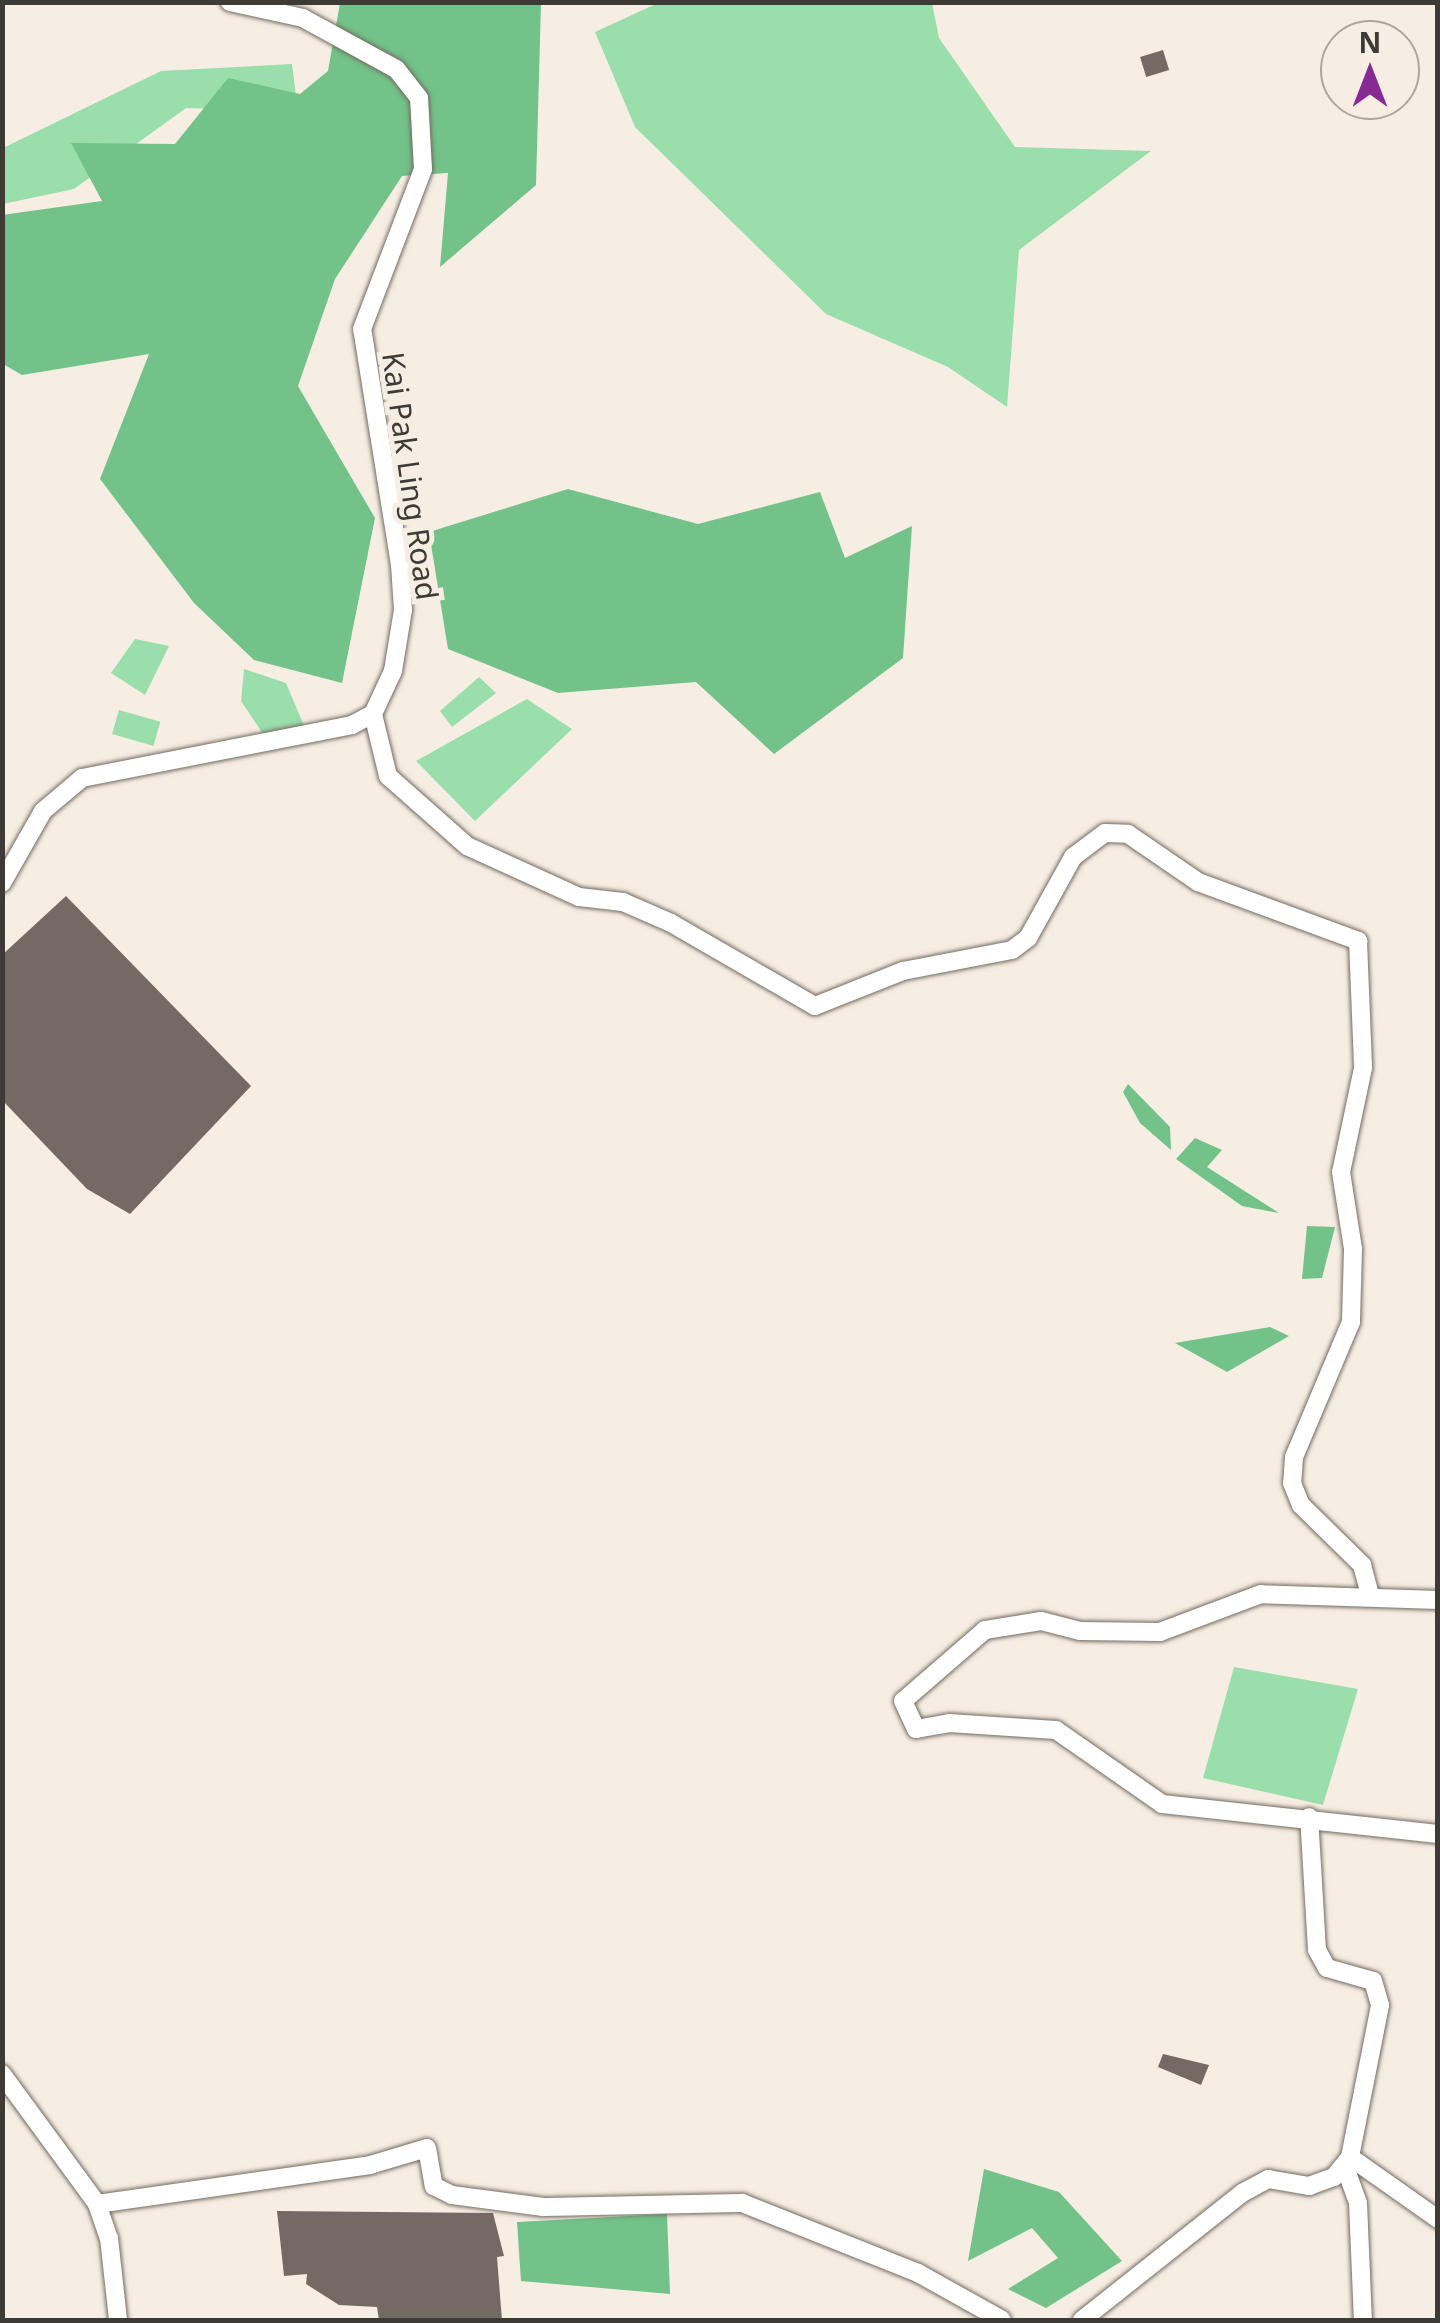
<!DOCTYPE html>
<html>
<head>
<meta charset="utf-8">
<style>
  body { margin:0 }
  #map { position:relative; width:1440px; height:2323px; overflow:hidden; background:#f7eee3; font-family:"Noto Sans",sans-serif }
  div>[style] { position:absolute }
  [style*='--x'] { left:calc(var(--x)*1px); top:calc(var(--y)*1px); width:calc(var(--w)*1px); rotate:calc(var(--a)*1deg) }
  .green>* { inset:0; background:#9adeac; transform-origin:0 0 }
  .forest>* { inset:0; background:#72c289 }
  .building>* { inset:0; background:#756a63; transform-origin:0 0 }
  .roads { filter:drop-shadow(0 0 2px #726a61) drop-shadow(0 0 2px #726a61) }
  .street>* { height:18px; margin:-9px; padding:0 9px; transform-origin:9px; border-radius:9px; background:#fff }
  span { translate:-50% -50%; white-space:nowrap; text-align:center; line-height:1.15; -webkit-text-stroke:10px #f7eee3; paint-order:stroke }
  .street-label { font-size:30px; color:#3e3b36 }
  .frame { position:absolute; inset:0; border:5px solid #3e3b36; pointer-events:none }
  .north { position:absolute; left:1320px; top:20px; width:100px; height:100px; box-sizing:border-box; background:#f7eee3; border:2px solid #ada69e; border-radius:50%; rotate:0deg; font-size:28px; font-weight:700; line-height:40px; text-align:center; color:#3e3b36 }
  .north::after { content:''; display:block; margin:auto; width:35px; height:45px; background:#872993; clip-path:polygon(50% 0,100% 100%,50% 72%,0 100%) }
</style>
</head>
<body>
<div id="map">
  <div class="green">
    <i style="clip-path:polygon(658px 3px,932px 3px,939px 38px,1015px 147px,1151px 151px,1019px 250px,1007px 407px,948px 367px,826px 314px,635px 127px,595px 32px)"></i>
    <i style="clip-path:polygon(292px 64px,298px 111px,186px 108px,74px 189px,3px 204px,3px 148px,161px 71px)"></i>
    <i style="clip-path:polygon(135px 639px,169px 646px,145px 695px,111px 673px)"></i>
    <i style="clip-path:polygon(244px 669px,286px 683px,305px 728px,265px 737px,241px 701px)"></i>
    <i style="clip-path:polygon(479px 677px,496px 693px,452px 727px,440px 711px)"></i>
    <i style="clip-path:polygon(527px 699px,572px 729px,475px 821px,416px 761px)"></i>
    <i style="left:119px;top:710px;width:43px;height:25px;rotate:16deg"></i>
    <i style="clip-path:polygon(1234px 1667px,1358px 1689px,1323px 1805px,1203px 1778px)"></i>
  </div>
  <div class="forest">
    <i style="clip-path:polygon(340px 3px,541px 3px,536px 185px,440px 267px,448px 173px,402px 176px,335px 279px,298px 386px,375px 518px,342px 683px,254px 660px,194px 603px,100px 479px,149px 354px,22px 375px,3px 364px,2px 215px,102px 201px,71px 143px,175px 144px,228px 78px,300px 94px,328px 71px)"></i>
    <i style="clip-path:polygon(568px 489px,698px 524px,820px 492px,845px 558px,912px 526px,903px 658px,774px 754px,696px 682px,558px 693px,448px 649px,429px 532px)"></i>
    <i style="clip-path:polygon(1128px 1084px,1170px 1127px,1171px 1150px,1140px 1123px,1123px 1092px)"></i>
    <i style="clip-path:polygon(1195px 1138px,1222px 1150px,1207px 1167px,1279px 1213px,1242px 1206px,1176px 1159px)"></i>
    <i style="clip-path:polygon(1307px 1226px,1335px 1227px,1322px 1278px,1302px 1279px)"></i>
    <i style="clip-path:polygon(1270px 1327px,1289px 1336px,1227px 1372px,1175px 1343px)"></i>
    <i style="clip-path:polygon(984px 2169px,1059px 2192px,1122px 2261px,1046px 2308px,1008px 2289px,1058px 2258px,1032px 2228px,968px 2261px)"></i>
    <i style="clip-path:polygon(667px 2214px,670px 2294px,521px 2281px,517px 2222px)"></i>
  </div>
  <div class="building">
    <i style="left:1163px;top:50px;width:21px;height:24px;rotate:73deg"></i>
    <i style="clip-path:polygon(66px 896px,251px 1086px,130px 1214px,87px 1189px,2px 1100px,2px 955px)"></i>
    <i style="clip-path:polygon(1163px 2054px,1209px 2065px,1201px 2085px,1158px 2067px)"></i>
    <i style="clip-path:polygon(277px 2211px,493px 2213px,504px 2256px,497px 2257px,502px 2320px,379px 2320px,377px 2307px,339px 2305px,306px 2284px,307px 2274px,284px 2276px)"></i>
  </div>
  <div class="roads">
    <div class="street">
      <i style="--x:373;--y:714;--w:64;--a:76.4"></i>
      <i style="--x:388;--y:776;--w:106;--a:41.5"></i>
      <i style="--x:467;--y:846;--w:123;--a:24.5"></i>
      <i style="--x:579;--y:897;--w:44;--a:6.5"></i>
      <i style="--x:623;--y:902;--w:52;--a:23.6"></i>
      <i style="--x:671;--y:923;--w:166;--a:30"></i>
      <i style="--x:815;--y:1006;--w:95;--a:-21.7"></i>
      <i style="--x:903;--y:971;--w:111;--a:-10.9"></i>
      <i style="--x:1012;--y:950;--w:20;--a:-37"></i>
      <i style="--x:1028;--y:938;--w:93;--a:-60.9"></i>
      <i style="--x:1073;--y:857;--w:40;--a:-37"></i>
      <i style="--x:1105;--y:833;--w:23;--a:2"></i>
      <i style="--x:1128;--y:834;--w:85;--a:34.4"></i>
      <i style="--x:1198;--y:882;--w:171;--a:20.2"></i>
      <i style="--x:1358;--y:941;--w:127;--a:87.7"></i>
      <i style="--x:1363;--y:1068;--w:106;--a:101.9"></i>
      <i style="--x:1341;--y:1172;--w:78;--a:81.1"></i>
      <i style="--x:1353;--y:1249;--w:73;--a:91.6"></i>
      <i style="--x:1351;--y:1322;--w:147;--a:112.9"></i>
      <i style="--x:1294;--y:1457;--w:26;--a:94"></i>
      <i style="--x:1292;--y:1483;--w:24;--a:68"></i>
      <i style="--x:1301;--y:1505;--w:86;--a:44.5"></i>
      <i style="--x:1362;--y:1565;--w:28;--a:75"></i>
      <i style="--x:2;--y:883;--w:83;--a:-60.3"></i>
      <i style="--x:43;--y:811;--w:51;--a:-40.2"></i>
      <i style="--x:82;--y:778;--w:275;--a:-11.1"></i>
      <i style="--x:352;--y:725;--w:24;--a:-28"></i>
      <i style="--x:373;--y:714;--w:47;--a:-65.1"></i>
      <i style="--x:393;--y:671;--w:62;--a:-80.7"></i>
      <i style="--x:403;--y:610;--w:45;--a:-93.8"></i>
      <i style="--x:400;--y:565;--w:239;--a:-99.1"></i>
      <i style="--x:362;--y:329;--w:171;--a:-69.1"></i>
      <i style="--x:423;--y:169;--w:71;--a:-93.2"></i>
      <i style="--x:419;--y:98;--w:37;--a:-128"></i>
      <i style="--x:396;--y:69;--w:106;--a:-151.3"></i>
      <i style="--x:303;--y:18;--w:75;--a:-167.6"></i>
      <i style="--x:1438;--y:1600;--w:177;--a:-178.1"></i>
      <i style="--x:1261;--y:1594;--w:108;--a:159.4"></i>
      <i style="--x:1160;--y:1632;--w:80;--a:-179.3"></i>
      <i style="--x:1080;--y:1631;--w:40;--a:-165.6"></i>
      <i style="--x:1041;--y:1621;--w:57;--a:170.9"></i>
      <i style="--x:985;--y:1630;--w:108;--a:139.1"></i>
      <i style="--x:903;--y:1701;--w:31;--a:65"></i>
      <i style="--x:916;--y:1729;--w:34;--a:-10"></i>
      <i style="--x:949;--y:1723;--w:107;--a:3.7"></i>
      <i style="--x:1056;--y:1730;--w:129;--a:34.9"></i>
      <i style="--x:1162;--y:1804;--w:278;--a:6.2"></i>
      <i style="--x:2;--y:2074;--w:161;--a:53.8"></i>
      <i style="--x:97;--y:2204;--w:36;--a:71"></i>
      <i style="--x:109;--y:2238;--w:82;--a:83.7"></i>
      <i style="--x:1350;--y:2157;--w:108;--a:35.2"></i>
      <i style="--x:1345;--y:2167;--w:38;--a:70"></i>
      <i style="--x:1358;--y:2203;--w:117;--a:87.6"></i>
      <i style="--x:97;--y:2204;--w:276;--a:-8.1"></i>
      <i style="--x:370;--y:2165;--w:59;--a:-16.6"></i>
      <i style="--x:427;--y:2148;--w:39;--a:80"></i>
      <i style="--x:434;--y:2186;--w:20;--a:27"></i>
      <i style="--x:452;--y:2195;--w:92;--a:7.5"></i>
      <i style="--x:543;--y:2207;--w:199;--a:-1.2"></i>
      <i style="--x:742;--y:2203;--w:189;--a:21.7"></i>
      <i style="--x:918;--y:2273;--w:96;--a:29.2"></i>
      <i style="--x:1082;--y:2320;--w:204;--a:-38.4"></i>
      <i style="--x:1242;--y:2193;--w:30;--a:-28"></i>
      <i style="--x:1268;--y:2179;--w:42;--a:9.7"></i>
      <i style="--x:1309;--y:2186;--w:27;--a:-20"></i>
      <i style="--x:1334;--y:2177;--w:26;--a:-51"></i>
      <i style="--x:1350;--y:2157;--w:155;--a:-78.8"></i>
      <i style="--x:1380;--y:2005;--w:25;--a:-106"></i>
      <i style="--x:1373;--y:1981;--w:48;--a:-164.2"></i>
      <i style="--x:1327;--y:1968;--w:21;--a:-119"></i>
      <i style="--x:1317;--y:1950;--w:133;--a:-93.4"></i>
    </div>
  </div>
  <div class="street-label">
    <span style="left:410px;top:476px;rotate:82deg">Kai Pak Ling Road</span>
  </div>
  <div class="frame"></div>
  <div class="north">N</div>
</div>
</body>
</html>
